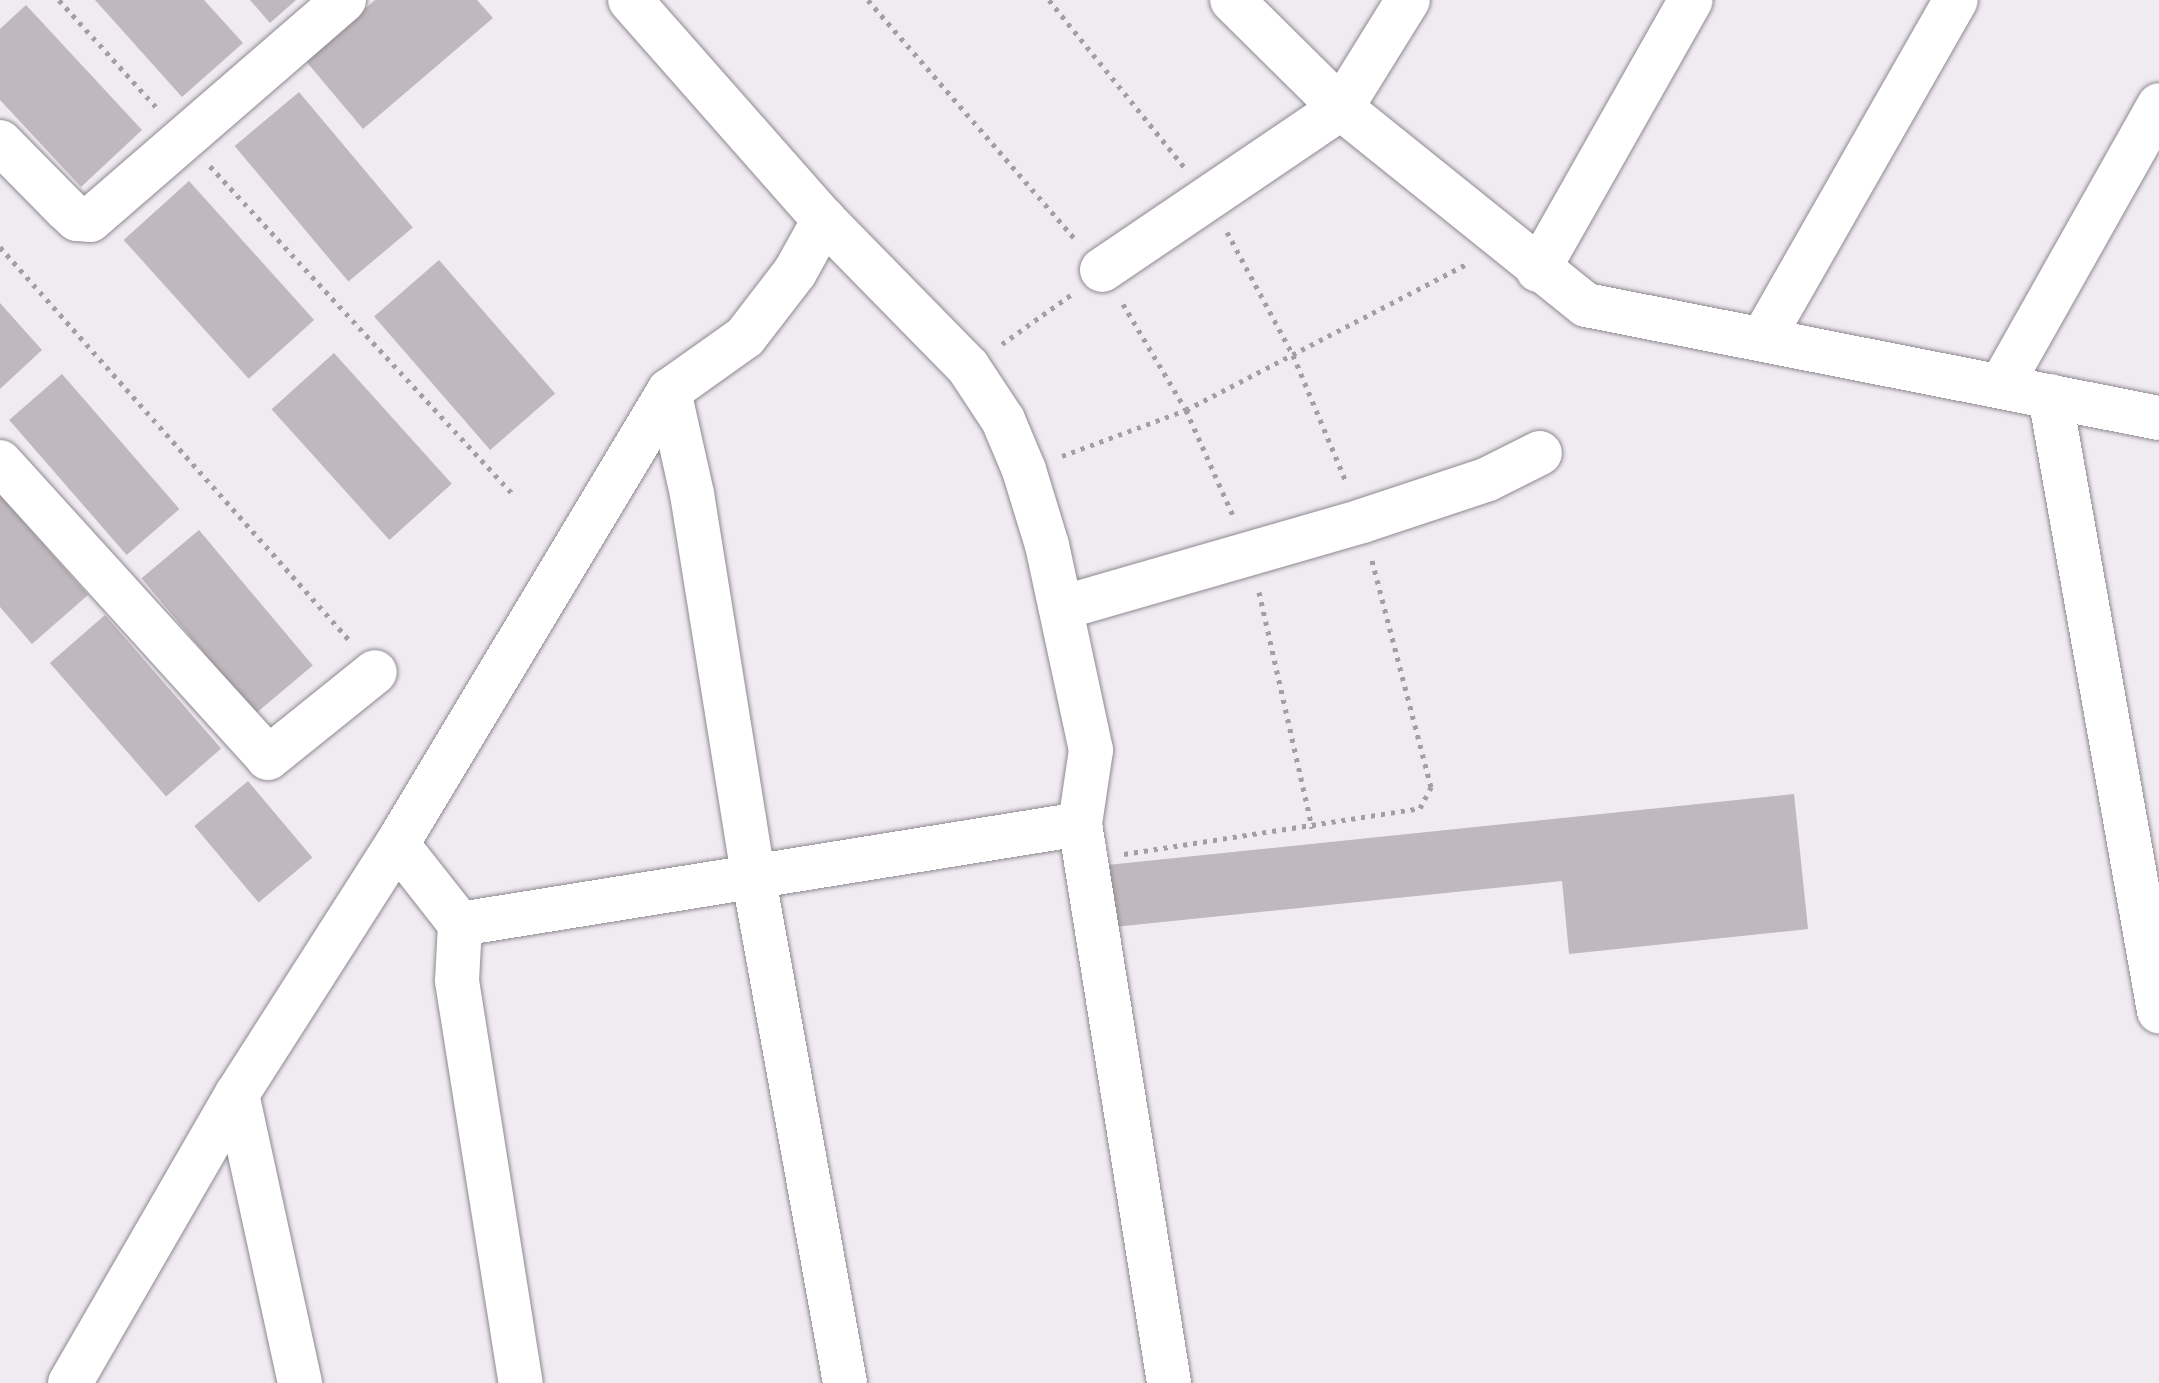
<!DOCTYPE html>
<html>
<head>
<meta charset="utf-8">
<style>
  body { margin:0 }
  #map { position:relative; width:2159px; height:1383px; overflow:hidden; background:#f0ebf1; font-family:Bitter,serif }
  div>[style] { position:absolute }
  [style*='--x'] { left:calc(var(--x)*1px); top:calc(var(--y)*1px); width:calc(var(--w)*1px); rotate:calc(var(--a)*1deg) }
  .building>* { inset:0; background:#bfb8bd; transform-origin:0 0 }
  .path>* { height:5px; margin-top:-2.5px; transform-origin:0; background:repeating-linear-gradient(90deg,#a29ea3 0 4px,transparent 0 10px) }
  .roads { filter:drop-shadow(0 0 2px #8e8990) drop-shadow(0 0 2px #8e8990) }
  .minor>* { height:44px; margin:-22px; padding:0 22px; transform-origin:22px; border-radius:22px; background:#fff }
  span { translate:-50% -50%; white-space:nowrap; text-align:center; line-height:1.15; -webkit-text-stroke:6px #fff; paint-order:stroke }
</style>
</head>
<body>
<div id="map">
  <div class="building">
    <i style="clip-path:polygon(95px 0,204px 0,243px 43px,182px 97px)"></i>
    <i style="clip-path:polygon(250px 0,296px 0,270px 23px)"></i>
    <i style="clip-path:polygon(375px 0,477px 0,493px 18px,363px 129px,305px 60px)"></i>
    <i style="clip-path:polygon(26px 5px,142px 130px,81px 187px,0 100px,0 29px)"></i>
    <i style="left:299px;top:92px;width:177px;height:84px;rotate:50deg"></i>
    <i style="left:189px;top:181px;width:187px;height:88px;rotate:48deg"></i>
    <i style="left:439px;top:260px;width:177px;height:86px;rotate:49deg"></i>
    <i style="clip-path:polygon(0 303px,42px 350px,0 389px)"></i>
    <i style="left:334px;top:353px;width:176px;height:84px;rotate:48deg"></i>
    <i style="left:62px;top:374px;width:179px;height:70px;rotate:49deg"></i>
    <i style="clip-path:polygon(0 495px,88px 595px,32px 644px,0 607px)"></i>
    <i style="left:199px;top:530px;width:177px;height:75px;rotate:50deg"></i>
    <i style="left:105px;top:615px;width:177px;height:73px;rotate:49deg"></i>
    <i style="left:248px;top:781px;width:100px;height:70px;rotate:50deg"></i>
    <i style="clip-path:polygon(1794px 794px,1808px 929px,1569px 954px,1562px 881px,1114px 927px,1107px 865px)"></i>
  </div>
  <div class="path">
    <i style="--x:59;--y:0;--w:147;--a:47.8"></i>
    <i style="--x:868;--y:0;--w:319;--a:49.1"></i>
    <i style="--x:1049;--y:0;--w:215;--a:51"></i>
    <i style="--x:210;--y:166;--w:447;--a:47.3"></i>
    <i style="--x:1227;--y:232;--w:140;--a:61.8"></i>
    <i style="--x:1293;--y:355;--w:138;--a:67.3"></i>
    <i style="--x:0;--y:247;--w:527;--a:48.38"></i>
    <i style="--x:1123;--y:304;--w:123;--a:59.3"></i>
    <i style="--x:1186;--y:410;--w:118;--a:66"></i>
    <i style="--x:1002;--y:344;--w:86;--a:-35.5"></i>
    <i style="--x:1062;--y:456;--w:132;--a:-20.4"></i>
    <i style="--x:1186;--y:410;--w:318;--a:-27.5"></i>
    <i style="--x:1259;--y:592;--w:242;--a:77.3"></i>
    <i style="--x:1124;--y:854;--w:300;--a:-8.8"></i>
    <i style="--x:1420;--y:808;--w:24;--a:-62"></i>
    <i style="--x:1431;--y:787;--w:235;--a:-104.6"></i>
  </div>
  <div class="roads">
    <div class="minor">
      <i style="--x:630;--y:0;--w:293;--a:48.6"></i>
      <i style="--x:824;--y:220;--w:206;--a:45.6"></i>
      <i style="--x:968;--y:367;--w:64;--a:56.6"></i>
      <i style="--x:1003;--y:420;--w:54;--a:67.2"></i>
      <i style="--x:1024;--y:470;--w:78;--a:73"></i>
      <i style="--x:1047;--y:545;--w:210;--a:77.9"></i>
      <i style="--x:1091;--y:750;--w:75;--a:98.5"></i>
      <i style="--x:1080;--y:824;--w:566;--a:80.95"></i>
      <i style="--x:1232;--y:0;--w:153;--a:44.7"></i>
      <i style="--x:1341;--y:108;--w:314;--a:38.8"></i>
      <i style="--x:1586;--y:305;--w:584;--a:11.16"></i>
      <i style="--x:0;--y:142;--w:94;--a:45.4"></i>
      <i style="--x:66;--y:209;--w:15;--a:42"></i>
      <i style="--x:77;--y:219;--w:13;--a:4"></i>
      <i style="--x:90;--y:220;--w:336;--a:-40.9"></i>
      <i style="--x:1102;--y:270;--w:289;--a:-34.1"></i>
      <i style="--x:1341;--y:108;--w:127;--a:-58.2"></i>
      <i style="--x:1538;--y:270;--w:310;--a:-60.5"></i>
      <i style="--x:1763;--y:338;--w:389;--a:-60.3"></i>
      <i style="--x:2002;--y:384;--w:320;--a:-60.6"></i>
      <i style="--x:669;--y:391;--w:106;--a:77.4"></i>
      <i style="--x:692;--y:494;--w:385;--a:80.9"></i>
      <i style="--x:753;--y:874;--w:517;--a:79.75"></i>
      <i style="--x:2050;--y:396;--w:625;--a:79.95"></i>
      <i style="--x:0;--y:462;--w:399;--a:47.8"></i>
      <i style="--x:268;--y:758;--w:137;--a:-38.8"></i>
      <i style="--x:1061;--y:608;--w:313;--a:-16.1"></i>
      <i style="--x:1362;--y:521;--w:133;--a:-18.4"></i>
      <i style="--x:1488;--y:479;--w:58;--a:-26.6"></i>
      <i style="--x:397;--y:844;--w:102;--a:51.8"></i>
      <i style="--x:460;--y:924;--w:57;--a:93"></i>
      <i style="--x:457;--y:981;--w:407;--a:81"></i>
      <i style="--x:460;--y:924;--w:628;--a:-9.16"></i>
      <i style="--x:237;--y:1094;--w:296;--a:77.7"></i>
      <i style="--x:70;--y:1383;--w:334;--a:-60"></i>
      <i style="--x:237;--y:1094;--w:297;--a:-57.4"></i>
      <i style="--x:397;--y:844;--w:528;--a:-59.02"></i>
      <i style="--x:669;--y:391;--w:93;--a:-35.4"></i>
      <i style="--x:745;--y:337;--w:82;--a:-52.4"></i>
      <i style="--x:795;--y:272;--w:60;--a:-60.9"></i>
    </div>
  </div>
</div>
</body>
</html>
